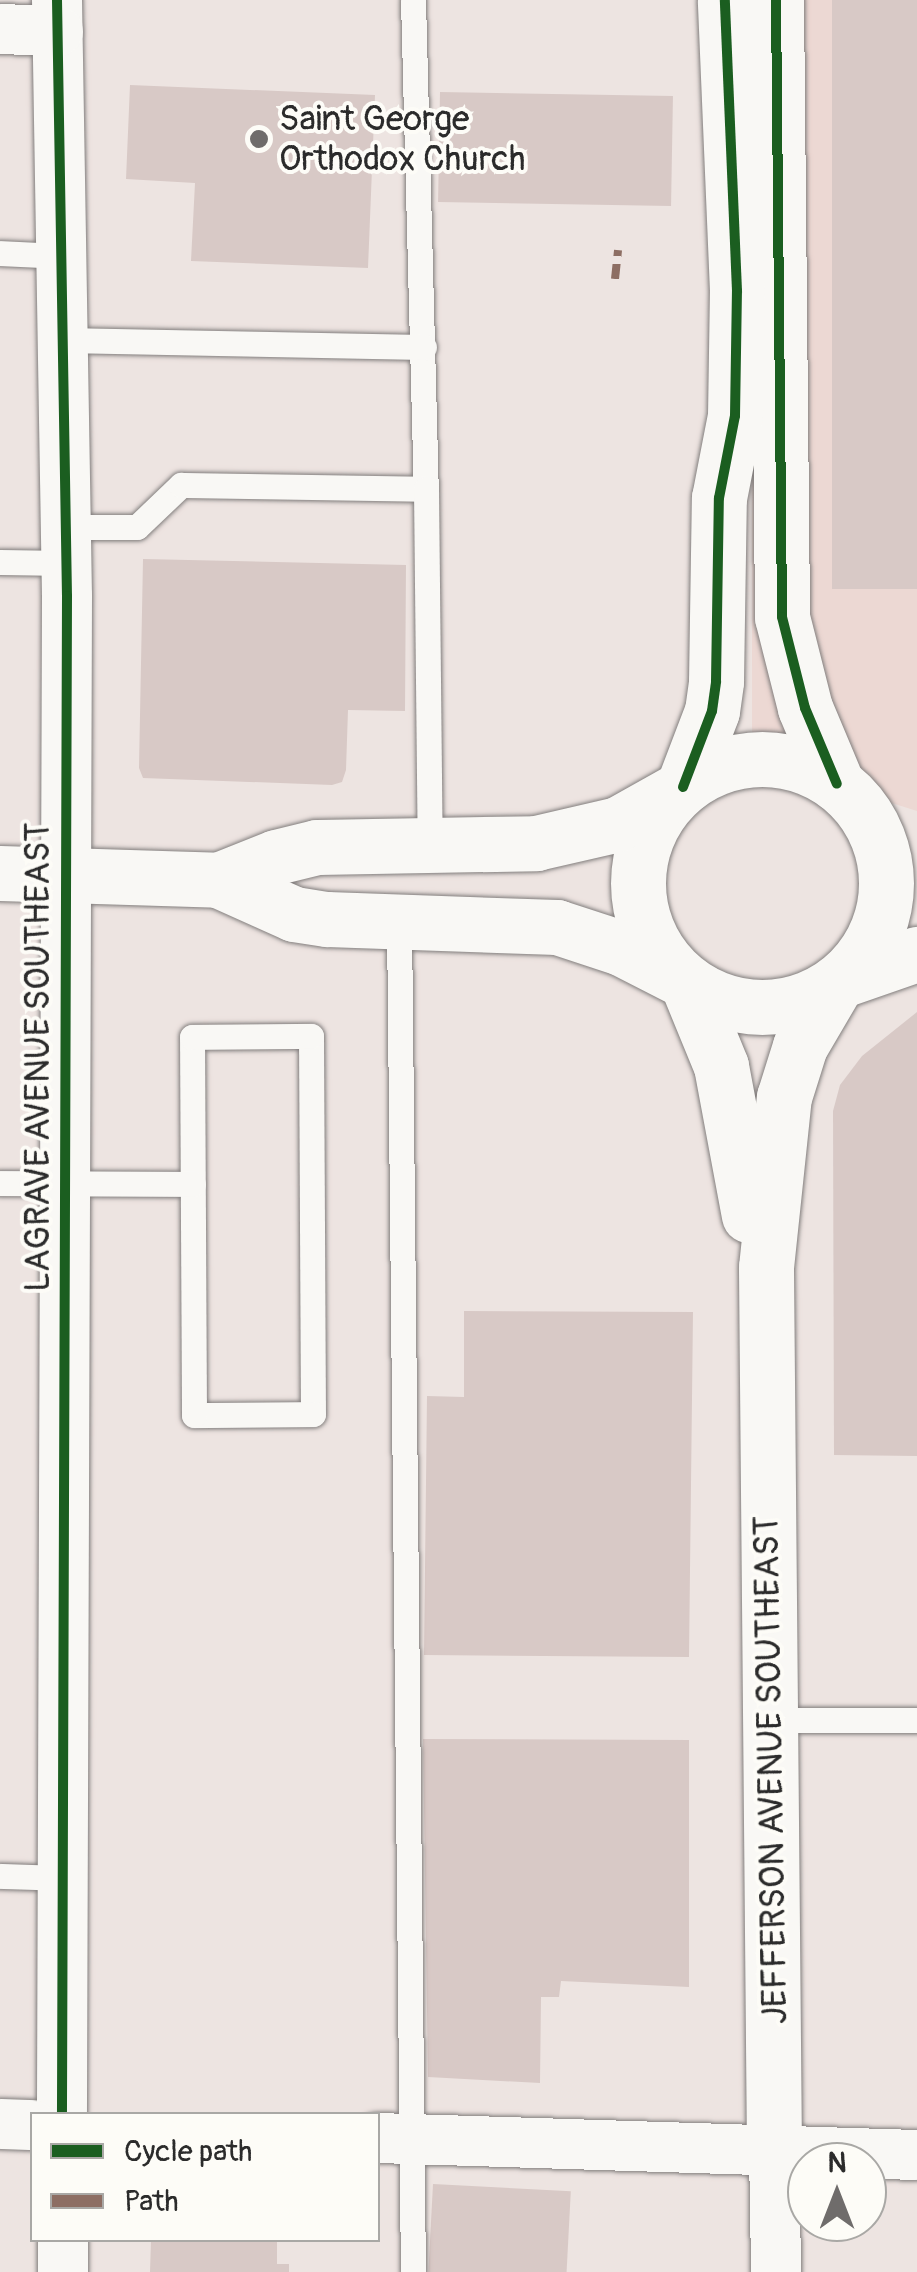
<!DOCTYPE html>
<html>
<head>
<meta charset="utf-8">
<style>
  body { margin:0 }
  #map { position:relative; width:917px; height:2272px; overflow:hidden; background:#ede4e1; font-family:Pangolin,sans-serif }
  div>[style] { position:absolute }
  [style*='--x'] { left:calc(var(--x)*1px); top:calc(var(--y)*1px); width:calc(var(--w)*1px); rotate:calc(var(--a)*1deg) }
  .built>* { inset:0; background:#ecd8d3 }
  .building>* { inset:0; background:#d8c9c6; transform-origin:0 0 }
  .roads { filter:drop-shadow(0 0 2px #827e7d) drop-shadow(0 0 2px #827e7d) }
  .service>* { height:25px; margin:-12.5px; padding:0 12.5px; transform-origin:12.5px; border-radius:12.5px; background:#f9f8f5 }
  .minor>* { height:50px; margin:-25px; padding:0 25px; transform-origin:25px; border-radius:25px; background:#f9f8f5 }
  .tertiary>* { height:55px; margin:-27.5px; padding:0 27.5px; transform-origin:27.5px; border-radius:27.5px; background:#f9f8f5 }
  .secondary>* { height:55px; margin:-27.5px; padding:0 27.5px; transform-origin:27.5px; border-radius:27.5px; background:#f9f8f5 }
  .secondary>.ring { margin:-27.5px; padding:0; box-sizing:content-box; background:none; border:55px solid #f9f8f5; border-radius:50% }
  .quiet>* { height:8px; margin-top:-4px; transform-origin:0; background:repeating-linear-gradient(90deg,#8d6e63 0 15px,transparent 0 23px) }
  .cycleway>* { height:10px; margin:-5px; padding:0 5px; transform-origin:5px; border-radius:5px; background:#1b5e20 }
  .dots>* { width:28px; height:28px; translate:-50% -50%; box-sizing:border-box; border:5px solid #fdfcf7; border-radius:50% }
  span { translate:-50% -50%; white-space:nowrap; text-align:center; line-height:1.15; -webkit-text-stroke:8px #fdfcf7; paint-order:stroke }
  .poi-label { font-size:35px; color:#2b2b2b }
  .left { translate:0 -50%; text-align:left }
  .street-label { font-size:35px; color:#2b2b2b }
  .legend { position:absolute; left:30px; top:2112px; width:350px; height:130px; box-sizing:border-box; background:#fdfcf7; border:2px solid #a9a8a5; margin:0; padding:12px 18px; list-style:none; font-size:30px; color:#2b2b2b }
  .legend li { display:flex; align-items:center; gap:20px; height:50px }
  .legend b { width:50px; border:2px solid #a9a8a5 }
  .north { position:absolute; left:787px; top:2142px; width:100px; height:100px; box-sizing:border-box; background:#fdfcf7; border:2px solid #a9a8a5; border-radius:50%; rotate:0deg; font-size:28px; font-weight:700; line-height:40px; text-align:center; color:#2b2b2b }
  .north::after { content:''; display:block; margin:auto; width:35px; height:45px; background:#6f6c6b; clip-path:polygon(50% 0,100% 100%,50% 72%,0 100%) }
</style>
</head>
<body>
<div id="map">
  <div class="built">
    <i style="clip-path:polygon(735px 0,917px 0,917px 811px,752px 759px,752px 358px)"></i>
  </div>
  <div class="building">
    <i style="left:832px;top:0;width:85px;height:589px"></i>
    <i style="clip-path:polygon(130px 85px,375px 95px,368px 268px,191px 261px,195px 183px,126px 179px)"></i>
    <i style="left:440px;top:92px;width:233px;height:110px;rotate:1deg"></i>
    <i style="clip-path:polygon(143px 559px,406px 565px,405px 711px,348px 710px,346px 770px,342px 782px,332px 785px,143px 778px,139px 768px)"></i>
    <i style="clip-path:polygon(917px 1012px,917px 1456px,834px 1455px,833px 1111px,840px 1085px,862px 1056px)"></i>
    <i style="clip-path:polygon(464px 1311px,693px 1312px,689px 1657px,424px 1655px,427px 1396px,464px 1397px)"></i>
    <i style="clip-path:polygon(423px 1739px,689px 1740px,689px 1987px,561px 1981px,559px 1997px,541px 1997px,540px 2083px,428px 2077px)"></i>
    <i style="left:433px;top:2184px;width:138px;height:88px;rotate:3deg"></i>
    <i style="clip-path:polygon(151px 2240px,277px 2240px,277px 2264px,289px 2264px,289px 2272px,150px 2272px)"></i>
  </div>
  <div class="roads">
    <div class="service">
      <i style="--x:413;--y:0;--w:489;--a:88.5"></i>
      <i style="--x:0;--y:253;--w:62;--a:2.8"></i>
      <i style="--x:63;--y:340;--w:361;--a:1.1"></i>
      <i style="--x:66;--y:527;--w:71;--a:0"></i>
      <i style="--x:137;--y:527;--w:61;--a:-43.7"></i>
      <i style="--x:181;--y:485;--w:245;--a:0.9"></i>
      <i style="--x:426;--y:489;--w:356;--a:89.4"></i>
      <i style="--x:0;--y:562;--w:67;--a:0.9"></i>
      <i style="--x:399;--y:919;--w:1353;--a:89.41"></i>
      <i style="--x:311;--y:1036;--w:378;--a:89.7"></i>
      <i style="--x:313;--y:1414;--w:119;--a:179.5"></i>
      <i style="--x:194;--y:1415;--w:378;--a:-90.3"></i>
      <i style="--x:192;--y:1037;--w:119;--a:-0.5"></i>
      <i style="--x:0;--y:1183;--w:193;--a:0.3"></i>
      <i style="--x:770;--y:1720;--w:147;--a:0"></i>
      <i style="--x:0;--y:1876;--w:63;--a:1.8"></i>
    </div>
    <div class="minor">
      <i style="--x:57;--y:0;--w:596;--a:89.04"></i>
      <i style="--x:67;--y:596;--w:1518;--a:90.19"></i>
      <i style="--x:0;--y:29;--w:58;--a:2"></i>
      <i style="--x:0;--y:2124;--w:32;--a:2"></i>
      <i style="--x:378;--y:2138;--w:539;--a:1.81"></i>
      <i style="--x:774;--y:2152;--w:120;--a:89"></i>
      <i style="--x:63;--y:2240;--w:32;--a:90"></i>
    </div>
    <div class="tertiary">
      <i style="--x:776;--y:0;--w:617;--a:89.44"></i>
      <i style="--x:782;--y:617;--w:94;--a:75.8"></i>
      <i style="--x:805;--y:708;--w:82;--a:67.2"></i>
      <i style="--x:683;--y:787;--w:81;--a:-69.1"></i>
      <i style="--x:712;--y:711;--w:30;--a:-82"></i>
      <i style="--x:716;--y:681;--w:183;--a:-89.1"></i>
      <i style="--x:719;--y:498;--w:84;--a:-79"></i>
      <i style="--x:735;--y:416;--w:125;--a:-89.1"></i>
      <i style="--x:737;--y:291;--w:291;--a:-92.4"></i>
      <i style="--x:687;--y:983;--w:90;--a:67.7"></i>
      <i style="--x:721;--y:1066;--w:152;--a:79.4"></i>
      <i style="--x:774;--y:2152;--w:885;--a:-90.52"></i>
      <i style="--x:766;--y:1267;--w:171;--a:-84"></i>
      <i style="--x:784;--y:1097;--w:53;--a:-72.6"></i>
      <i style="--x:800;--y:1046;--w:73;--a:-59.6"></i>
    </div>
    <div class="secondary">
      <i class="ring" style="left:638px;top:759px;width:193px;height:193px"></i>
      <i style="--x:0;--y:873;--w:218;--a:1.8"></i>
      <i style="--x:218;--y:880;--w:62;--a:-21.6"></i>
      <i style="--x:276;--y:857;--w:42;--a:-13.7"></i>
      <i style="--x:317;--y:847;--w:219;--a:-1"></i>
      <i style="--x:536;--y:843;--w:84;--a:-13"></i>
      <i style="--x:618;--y:824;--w:65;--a:-29.3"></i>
      <i style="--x:218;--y:880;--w:83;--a:24.1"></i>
      <i style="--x:294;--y:914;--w:33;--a:9"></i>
      <i style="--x:327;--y:919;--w:230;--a:2"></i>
      <i style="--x:557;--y:927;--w:67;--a:18.2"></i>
      <i style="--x:621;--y:948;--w:62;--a:27"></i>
      <i style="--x:839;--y:981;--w:83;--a:-19.1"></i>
    </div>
  </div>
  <div class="quiet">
    <i style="--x:615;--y:279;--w:29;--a:-84"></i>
  </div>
  <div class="cycleway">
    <i style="--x:57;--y:0;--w:596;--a:89.04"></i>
    <i style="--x:67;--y:596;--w:1518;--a:90.19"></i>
    <i style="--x:776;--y:0;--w:617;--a:89.44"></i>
    <i style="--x:782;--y:617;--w:94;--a:75.8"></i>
    <i style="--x:805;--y:708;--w:82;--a:67.2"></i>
    <i style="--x:683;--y:787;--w:81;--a:-69.1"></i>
    <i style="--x:712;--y:711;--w:30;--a:-82"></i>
    <i style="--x:716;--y:681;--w:183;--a:-89.1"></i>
    <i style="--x:719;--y:498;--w:84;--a:-79"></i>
    <i style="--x:735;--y:416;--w:125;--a:-89.1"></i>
    <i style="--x:737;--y:291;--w:291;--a:-92.4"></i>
  </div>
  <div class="dots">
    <i style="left:259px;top:139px;background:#6f6c6b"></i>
  </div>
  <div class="poi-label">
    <span class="left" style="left:279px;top:139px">Saint George<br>Orthodox Church</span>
  </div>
  <div class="street-label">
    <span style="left:38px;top:1057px;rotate:-90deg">LAGRAVE AVENUE SOUTHEAST</span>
    <span style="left:771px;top:1770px;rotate:-91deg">JEFFERSON AVENUE SOUTHEAST</span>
  </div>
  <ul class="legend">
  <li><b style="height:12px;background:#1b5e20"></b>Cycle path</li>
  <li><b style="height:12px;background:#8d6e63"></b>Path</li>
  </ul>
  <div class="north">N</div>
</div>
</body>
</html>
